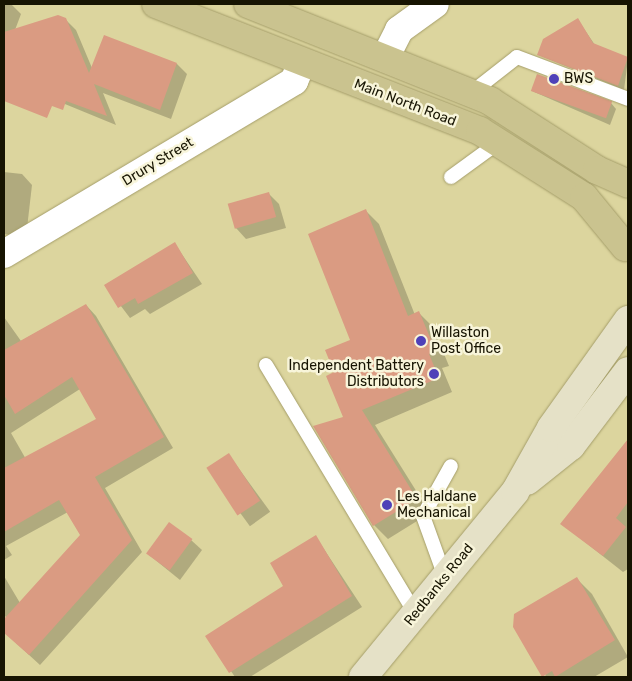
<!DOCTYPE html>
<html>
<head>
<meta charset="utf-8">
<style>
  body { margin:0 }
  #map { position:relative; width:632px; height:681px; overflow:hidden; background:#dcd59e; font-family:Rubik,sans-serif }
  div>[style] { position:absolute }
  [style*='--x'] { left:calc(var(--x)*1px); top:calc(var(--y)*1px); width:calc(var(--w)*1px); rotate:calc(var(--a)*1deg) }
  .shadow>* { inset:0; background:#0003; transform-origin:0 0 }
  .building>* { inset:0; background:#da9b82; transform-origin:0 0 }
  .roads { filter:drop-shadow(0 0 1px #a59e6a) drop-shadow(0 0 1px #a59e6a) }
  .lane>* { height:14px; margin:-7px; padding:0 7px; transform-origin:7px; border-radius:7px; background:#fff }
  .street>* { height:28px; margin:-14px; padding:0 14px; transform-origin:14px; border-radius:14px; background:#fff }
  .secondary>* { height:28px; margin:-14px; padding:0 14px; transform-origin:14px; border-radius:14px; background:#e5e1c7 }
  .primary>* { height:28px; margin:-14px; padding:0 14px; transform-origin:14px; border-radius:14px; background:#cac38f }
  .dots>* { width:14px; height:14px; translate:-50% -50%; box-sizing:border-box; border:2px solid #f8f5da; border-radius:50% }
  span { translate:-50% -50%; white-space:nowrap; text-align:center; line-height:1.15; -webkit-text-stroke:5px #f8f5da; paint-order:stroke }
  .poi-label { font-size:14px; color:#171402 }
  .left { translate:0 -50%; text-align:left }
  .right { translate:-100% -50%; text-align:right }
  .street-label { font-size:14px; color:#171402 }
  .frame { position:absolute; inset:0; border:5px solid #171402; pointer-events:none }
</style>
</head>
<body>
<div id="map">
  <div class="shadow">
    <i style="clip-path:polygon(4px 4px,11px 4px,21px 14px,15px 30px,65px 19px,76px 30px,92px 68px,177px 64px,187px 74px,171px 119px,103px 93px,116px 125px,4px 79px)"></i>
    <i style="clip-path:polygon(578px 20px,595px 45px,628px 59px,624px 90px,539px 55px)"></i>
    <i style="clip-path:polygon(532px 91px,611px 103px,616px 109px,610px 125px)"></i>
    <i style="clip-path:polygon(4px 172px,22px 174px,32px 185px,26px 237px,4px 234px)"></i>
    <i style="clip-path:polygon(268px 193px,279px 204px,286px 228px,246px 239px,236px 228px)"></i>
    <i style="clip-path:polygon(365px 210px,379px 224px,415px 315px,419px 313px,433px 327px,449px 366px,442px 368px,452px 392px,375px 425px,430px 513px,388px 539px,374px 525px,336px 373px,351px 341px)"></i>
    <i style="clip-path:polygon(175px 244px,202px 284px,150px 314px,145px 309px,130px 318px,105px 285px)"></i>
    <i style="clip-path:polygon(evenodd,86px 305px,96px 316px,173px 448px,105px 488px,142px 552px,40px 665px,16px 643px,13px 624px,4px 615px,4px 576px,20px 603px,81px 535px,68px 512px,6px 546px,12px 555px,4px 560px,4px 317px,21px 341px,86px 305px,80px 389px,98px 420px,27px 461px,11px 433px,80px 389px)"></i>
    <i style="clip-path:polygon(628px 440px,628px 569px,623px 572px,562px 524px)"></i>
    <i style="left:229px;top:455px;width:70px;height:25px;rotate:54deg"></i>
    <i style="clip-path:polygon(316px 537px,362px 607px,250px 677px,235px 677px,207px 636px,285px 586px)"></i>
    <i style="clip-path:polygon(191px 540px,202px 550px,180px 580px,148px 554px)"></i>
    <i style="clip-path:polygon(576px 578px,592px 594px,628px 657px,594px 677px,545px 677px)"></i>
  </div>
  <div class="building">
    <i style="clip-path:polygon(58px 15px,66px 18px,89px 73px,104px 35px,177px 63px,160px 110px,94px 84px,107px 116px,66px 101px,63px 110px,52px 106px,47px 118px,4px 101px,4px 32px)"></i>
    <i style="clip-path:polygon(578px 18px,593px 43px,628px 57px,618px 86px,537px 55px,543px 39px)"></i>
    <i style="left:537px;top:74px;width:80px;height:18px;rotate:20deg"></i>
    <i style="left:269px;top:192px;width:26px;height:43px;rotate:74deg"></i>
    <i style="clip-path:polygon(366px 209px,408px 316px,419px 311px,436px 352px,429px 354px,439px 378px,362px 410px,417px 499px,373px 526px,313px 426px,343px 417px,326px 376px,334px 372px,325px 350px,350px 340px,308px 234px)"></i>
    <i style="clip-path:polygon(175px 242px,193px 273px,138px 304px,135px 298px,118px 308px,104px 285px)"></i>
    <i style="clip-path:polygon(86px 304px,164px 437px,95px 477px,132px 540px,29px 655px,4px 633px,4px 619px,80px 535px,59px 500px,4px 532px,4px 468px,96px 419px,72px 377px,15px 414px,4px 395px,4px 350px)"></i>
    <i style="clip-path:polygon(628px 439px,628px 502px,616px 518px,626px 527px,603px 556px,560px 524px)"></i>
    <i style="left:229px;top:453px;width:57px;height:27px;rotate:57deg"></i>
    <i style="left:169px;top:522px;width:29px;height:39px;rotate:36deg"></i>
    <i style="clip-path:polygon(316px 535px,352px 596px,229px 673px,205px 636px,283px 586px,270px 563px)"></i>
    <i style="clip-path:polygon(577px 577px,615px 640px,555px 677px,552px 671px,542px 677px,513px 627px,514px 614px)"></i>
  </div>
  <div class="roads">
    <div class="lane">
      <i style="--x:471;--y:93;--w:58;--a:-38"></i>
      <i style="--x:517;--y:57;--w:119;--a:20.7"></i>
      <i style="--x:451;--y:177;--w:59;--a:-36.1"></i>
      <i style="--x:266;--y:365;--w:289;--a:59"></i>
      <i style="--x:445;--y:577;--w:65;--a:-109.8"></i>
      <i style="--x:423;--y:516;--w:57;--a:-60.8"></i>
    </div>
    <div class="street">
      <i style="--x:385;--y:58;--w:31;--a:-63"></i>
      <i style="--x:399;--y:30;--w:44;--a:-35.8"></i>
      <i style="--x:4;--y:254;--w:338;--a:-30.8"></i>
      <i style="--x:294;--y:81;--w:20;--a:-66"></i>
    </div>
    <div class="secondary">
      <i style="--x:527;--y:481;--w:56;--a:-38.5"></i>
      <i style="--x:571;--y:446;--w:94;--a:-52.8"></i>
      <i style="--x:363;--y:677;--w:239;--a:-50.6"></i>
      <i style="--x:515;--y:492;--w:73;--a:-60.6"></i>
      <i style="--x:551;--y:428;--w:133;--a:-54.5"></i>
    </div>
    <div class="primary">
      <i style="--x:156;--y:4;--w:348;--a:21.4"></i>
      <i style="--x:480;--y:131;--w:123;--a:32.4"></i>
      <i style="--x:584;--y:197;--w:65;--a:50.6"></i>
      <i style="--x:248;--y:4;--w:261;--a:21.8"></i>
      <i style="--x:490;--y:101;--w:127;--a:32.8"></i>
      <i style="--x:597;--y:170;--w:34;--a:24"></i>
    </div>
  </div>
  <div class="dots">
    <i style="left:554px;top:79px;background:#4f41b8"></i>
    <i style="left:421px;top:341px;background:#4f41b8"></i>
    <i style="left:434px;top:374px;background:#4f41b8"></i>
    <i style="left:387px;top:505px;background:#4f41b8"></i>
  </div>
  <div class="poi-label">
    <span class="left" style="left:564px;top:79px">BWS</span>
    <span class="left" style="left:431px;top:341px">Willaston<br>Post Office</span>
    <span class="right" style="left:424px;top:374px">Independent Battery<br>Distributors</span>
    <span class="left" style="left:397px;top:505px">Les Haldane<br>Mechanical</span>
  </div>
  <div class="street-label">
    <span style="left:405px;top:103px;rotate:21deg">Main North Road</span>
    <span style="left:158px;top:162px;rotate:-31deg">Drury Street</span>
    <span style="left:439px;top:585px;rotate:-51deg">Redbanks Road</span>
  </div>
  <div class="frame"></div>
</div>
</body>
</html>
